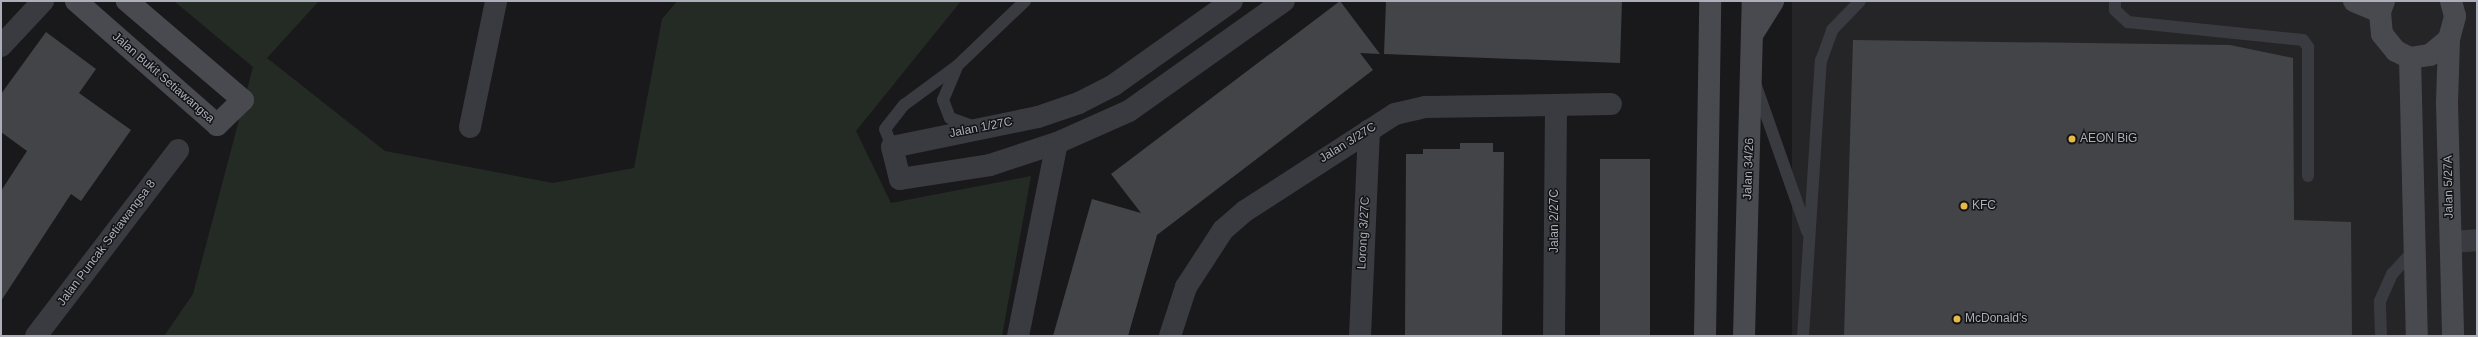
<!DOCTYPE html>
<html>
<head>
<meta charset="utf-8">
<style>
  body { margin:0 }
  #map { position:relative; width:2478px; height:337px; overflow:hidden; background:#19191b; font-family:Helvetica,sans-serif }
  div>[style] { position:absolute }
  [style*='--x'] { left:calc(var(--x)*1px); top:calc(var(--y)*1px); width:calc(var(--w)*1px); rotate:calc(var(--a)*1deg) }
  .built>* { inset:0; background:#252528; transform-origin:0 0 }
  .green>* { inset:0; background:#232b24 }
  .building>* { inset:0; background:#434448; transform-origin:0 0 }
  .lane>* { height:12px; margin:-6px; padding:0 6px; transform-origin:6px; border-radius:6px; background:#3a3b40 }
  .street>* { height:22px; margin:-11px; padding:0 11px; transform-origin:11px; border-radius:11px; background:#3a3b40 }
  .secondary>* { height:22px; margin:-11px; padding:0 11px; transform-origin:11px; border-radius:11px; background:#484a4f }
  .dots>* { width:11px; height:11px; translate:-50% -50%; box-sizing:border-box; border:2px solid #141416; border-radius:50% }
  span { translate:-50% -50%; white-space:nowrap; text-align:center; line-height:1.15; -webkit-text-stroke:3px #141416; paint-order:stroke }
  .street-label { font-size:12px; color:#acafba }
  .poi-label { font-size:12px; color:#acafba }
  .left { translate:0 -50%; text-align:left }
  .frame { position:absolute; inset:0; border:2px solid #acafba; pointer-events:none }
</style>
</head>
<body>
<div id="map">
  <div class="built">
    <i style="left:1792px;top:1px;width:685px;height:335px"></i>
  </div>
  <div class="green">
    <i style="clip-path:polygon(174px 1px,319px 1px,267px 58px,385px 151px,553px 183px,634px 168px,662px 19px,677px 1px,961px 1px,856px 131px,891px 203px,1031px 176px,1002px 336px,164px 336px,193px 294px,253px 67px)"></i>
  </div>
  <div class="building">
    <i style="clip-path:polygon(1340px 1px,1380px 54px,1360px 53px,1373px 70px,1157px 235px,1128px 336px,1053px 336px,1092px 199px,1141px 213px,1111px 174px)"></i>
    <i style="clip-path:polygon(1386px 1px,1622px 1px,1620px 63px,1384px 54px)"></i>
    <i style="clip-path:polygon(46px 32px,96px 69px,79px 93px,131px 130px,81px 201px,71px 194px,1px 301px,1px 191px,27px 151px,1px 132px,1px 94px)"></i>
    <i style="clip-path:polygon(1853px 40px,2230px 45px,2293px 58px,2294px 220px,2351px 222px,2352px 336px,1844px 336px)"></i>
    <i style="clip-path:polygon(1460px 143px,1493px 143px,1493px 152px,1504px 152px,1502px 336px,1405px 336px,1406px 154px,1423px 154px,1423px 149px,1460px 149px)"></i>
    <i style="left:1600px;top:159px;width:50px;height:177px"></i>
  </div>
  <div class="lane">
    <i style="--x:2115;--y:1;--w:9;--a:90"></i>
    <i style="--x:2115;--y:10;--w:18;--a:43"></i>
    <i style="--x:2128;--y:22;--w:176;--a:5.9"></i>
    <i style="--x:2303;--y:40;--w:9;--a:54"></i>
    <i style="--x:2308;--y:47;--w:129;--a:90"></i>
    <i style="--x:957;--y:67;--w:36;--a:113"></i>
    <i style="--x:943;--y:100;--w:19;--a:69"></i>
    <i style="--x:950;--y:118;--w:27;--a:20"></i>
    <i style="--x:1756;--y:86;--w:154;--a:70.6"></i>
    <i style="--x:892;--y:147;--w:19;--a:-111"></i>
    <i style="--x:885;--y:129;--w:31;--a:-52"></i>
    <i style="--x:904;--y:105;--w:66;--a:-36.3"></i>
    <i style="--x:957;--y:66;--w:94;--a:-43.7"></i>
    <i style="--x:1803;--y:336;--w:276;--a:-86.3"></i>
    <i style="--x:1821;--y:61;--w:33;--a:-70"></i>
    <i style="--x:1832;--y:30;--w:40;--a:-46"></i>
    <i style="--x:2381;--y:336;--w:35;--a:-92"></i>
    <i style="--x:2380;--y:301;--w:30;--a:-66"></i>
    <i style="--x:2392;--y:274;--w:34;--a:-47"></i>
  </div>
  <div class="street">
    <i style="--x:1232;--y:1;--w:145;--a:144.6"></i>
    <i style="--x:1114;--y:85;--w:39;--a:153"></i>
    <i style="--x:1079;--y:103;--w:43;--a:161.1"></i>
    <i style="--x:1038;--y:117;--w:149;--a:168.4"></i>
    <i style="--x:892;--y:147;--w:33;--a:76"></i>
    <i style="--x:900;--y:179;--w:91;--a:-8.8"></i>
    <i style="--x:990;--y:165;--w:71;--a:-18.2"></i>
    <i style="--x:1057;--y:143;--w:79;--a:-24"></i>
    <i style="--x:1129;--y:111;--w:190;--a:-35.4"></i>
    <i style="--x:1;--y:46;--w:62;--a:-47"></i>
    <i style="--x:470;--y:127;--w:129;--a:-78.3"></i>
    <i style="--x:2451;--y:242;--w:26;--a:-4"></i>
    <i style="--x:36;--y:336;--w:234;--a:-52.6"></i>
    <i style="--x:1018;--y:336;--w:197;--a:-78.6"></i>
    <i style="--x:1170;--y:336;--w:52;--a:-71.9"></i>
    <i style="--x:1186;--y:287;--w:68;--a:-57"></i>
    <i style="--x:1223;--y:230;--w:29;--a:-41"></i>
    <i style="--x:1245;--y:211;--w:179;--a:-32.9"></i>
    <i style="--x:1395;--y:114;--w:32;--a:-13"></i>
    <i style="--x:1426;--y:107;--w:185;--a:-0.9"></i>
    <i style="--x:1360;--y:336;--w:206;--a:-87.5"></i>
    <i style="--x:1554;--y:336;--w:230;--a:-89.5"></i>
  </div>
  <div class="secondary">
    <i style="--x:76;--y:1;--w:188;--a:41.3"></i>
    <i style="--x:217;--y:125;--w:36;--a:-44"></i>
    <i style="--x:243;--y:100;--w:153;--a:-139.5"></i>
    <i style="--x:2354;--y:1;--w:28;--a:23"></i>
    <i style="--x:2384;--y:1;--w:12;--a:110"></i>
    <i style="--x:2380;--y:12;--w:22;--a:85"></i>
    <i style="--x:2382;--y:34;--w:22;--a:51"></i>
    <i style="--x:2396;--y:51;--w:16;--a:27"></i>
    <i style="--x:2410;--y:58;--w:20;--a:-9"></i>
    <i style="--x:2430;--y:55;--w:25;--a:-40"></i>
    <i style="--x:2449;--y:39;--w:24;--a:-75"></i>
    <i style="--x:2455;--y:16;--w:16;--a:-105"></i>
    <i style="--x:1752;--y:35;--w:40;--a:-58"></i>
    <i style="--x:2449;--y:39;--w:64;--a:91.8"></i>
    <i style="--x:2447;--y:103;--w:233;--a:88.5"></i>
    <i style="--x:2410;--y:58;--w:278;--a:88.6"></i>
    <i style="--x:1705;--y:336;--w:335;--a:-89.1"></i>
    <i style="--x:1744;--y:336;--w:335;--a:-88.5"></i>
  </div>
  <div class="dots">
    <i style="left:2072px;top:139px;background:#e6ba45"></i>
    <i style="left:1964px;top:206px;background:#e6ba45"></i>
    <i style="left:1957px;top:319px;background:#e6ba45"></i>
  </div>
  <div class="street-label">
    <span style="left:163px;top:78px;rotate:41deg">Jalan Bukit Setiawangsa</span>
    <span style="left:981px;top:128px;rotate:-11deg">Jalan 1/27C</span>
    <span style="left:1348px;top:143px;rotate:-32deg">Jalan 3/27C</span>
    <span style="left:1749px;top:169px;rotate:-88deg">Jalan 34/26</span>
    <span style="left:2449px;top:187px;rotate:-91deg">Jalan 5/27A</span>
    <span style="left:1555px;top:221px;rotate:-90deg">Jalan 2/27C</span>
    <span style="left:1364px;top:233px;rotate:-87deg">Lorong 3/27C</span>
    <span style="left:107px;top:243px;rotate:-53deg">Jalan Puncak Setiawangsa 8</span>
  </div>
  <div class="poi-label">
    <span class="left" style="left:2080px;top:139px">AEON BiG</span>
    <span class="left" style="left:1972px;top:206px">KFC</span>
    <span class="left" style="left:1965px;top:319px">McDonald's</span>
  </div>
  <div class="frame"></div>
</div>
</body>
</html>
